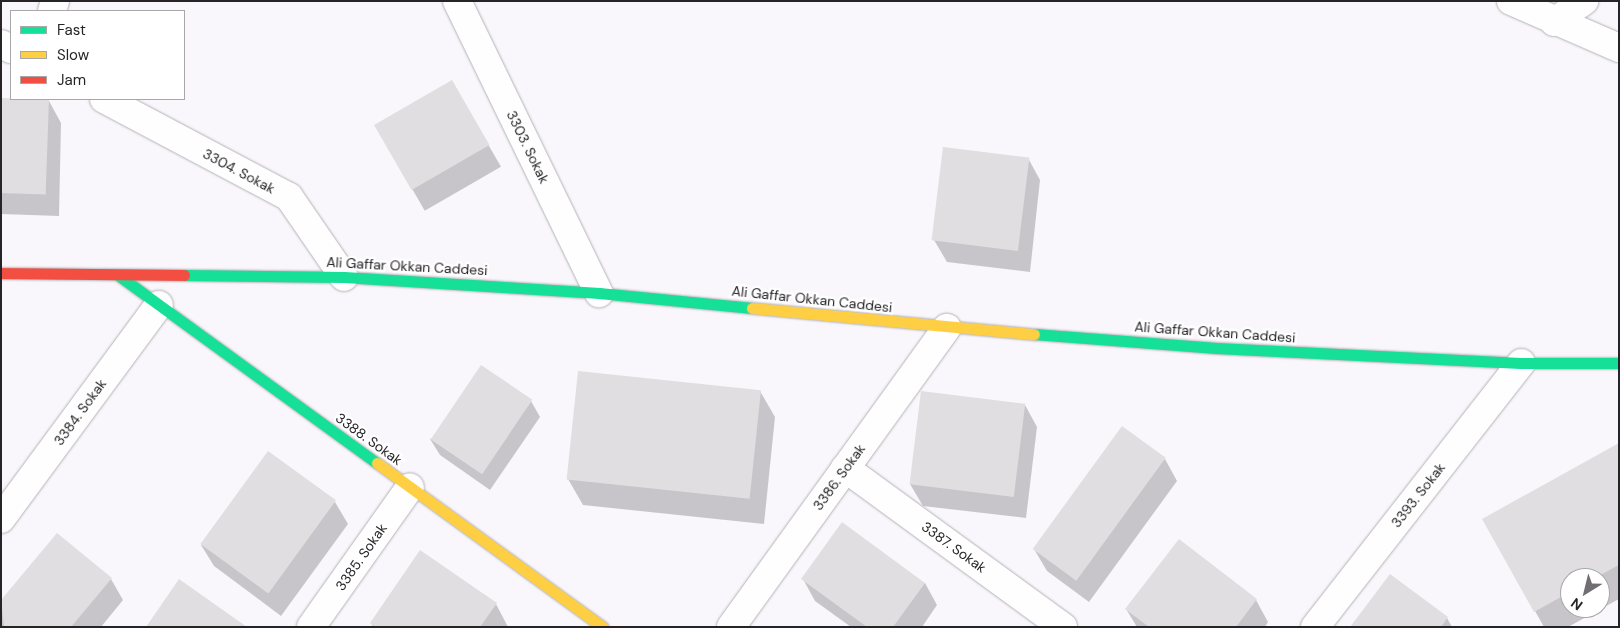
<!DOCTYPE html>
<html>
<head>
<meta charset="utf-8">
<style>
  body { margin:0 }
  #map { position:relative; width:1620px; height:628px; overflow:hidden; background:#f9f7fc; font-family:"DM Sans",sans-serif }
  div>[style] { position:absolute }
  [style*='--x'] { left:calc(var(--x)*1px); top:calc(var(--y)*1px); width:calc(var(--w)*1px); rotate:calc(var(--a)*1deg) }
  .shadow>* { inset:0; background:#0003; transform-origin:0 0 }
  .building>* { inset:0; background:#e0dee0; transform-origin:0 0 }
  .roads { filter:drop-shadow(0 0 1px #b4b2b6) drop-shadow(0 0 1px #b4b2b6) }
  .street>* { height:28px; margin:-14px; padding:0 14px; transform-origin:14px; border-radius:14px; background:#fefeff }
  .fast>* { height:11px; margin:-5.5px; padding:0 5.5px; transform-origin:5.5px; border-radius:5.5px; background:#16e098 }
  .slow>* { height:11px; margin:-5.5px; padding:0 5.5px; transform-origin:5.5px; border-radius:5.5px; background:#ffcf43 }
  .jam>* { height:11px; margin:-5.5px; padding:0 5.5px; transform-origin:5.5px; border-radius:5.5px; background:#f24e42 }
  span { translate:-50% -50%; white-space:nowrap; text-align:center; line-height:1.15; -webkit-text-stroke:4.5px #fff; paint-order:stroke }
  .street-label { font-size:14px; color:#262427 }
  .frame { position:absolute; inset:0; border:2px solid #262427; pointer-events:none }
  .legend { position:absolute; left:10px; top:10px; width:175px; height:90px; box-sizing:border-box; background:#fff; border:1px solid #a8a7a9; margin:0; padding:6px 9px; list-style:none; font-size:15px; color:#262427 }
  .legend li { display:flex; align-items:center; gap:10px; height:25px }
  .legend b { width:25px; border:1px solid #a8a7a9 }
  .north { position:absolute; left:1560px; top:568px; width:50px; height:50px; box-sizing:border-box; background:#fff; border:1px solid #a8a7a9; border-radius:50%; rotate:216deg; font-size:14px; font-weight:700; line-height:20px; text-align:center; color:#262427 }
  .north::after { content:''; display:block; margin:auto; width:18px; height:22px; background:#706e72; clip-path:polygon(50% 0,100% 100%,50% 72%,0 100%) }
</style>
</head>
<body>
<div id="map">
  <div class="shadow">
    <i style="left:452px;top:82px;width:98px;height:88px;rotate:60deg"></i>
    <i style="clip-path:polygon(1px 99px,49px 101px,61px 123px,59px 216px,1px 214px)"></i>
    <i style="clip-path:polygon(1028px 158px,1040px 180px,1030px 272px,947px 262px,934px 240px)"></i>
    <i style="clip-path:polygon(760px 391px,775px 417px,764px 524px,583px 505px,568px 479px)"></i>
    <i style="clip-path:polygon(531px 401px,540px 417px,490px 490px,440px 455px,430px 439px)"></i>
    <i style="clip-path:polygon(1025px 405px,1037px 427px,1026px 518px,923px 506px,910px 484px)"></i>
    <i style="clip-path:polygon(evenodd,1619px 444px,1619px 599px,1568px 627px,1544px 627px,1535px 611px,1619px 444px,1570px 578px,1600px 578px,1600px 608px,1570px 608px,1570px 578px)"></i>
    <i style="clip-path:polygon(1165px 459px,1177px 481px,1089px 602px,1047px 571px,1034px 549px)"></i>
    <i style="clip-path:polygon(335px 502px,348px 524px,281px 616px,214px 566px,201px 545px)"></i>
    <i style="clip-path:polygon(111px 579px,123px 600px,101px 627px,1px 627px,1px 602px)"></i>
    <i style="clip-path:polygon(803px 579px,925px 583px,937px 605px,922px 627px,851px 627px,815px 601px)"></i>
    <i style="clip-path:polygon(1256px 600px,1268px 622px,1265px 627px,1137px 627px,1126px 609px)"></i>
    <i style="clip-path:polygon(496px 604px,508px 627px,373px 627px,371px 623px)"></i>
    <i style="clip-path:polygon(1447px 618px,1452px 627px,1352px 627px)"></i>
  </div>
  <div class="building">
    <i style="left:452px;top:80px;width:75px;height:90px;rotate:60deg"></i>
    <i style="left:1px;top:98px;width:48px;height:95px;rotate:2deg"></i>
    <i style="left:943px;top:147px;width:87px;height:94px;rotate:7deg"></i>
    <i style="left:481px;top:365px;width:62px;height:90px;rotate:34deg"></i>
    <i style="left:578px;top:371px;width:184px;height:109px;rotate:6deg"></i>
    <i style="left:921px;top:391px;width:105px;height:94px;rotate:7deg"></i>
    <i style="left:1122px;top:426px;width:54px;height:152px;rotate:36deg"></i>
    <i style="clip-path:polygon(1619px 443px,1619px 565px,1595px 578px,1570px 578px,1570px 592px,1534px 612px,1482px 519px)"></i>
    <i style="left:268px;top:451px;width:84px;height:115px;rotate:36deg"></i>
    <i style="clip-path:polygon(842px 522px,925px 583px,893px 627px,867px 627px,801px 579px)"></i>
    <i style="clip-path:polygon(57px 533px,112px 578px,71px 627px,4px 627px,1px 600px)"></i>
    <i style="clip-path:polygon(1179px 539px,1257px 599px,1236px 627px,1149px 627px,1125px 609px)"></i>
    <i style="clip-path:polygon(420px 550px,497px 603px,480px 627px,375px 627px,370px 623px)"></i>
    <i style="clip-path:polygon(1390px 574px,1448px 617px,1441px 627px,1350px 627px)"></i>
    <i style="clip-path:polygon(179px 579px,247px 627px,146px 627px)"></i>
  </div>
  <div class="roads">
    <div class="street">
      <i style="--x:457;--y:1;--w:325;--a:64.1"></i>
      <i style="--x:1511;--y:1;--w:118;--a:23.5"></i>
      <i style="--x:52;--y:11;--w:10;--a:-73"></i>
      <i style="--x:1554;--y:22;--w:37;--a:-35"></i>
      <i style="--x:1;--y:44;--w:11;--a:27"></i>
      <i style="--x:104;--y:99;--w:209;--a:27.9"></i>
      <i style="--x:289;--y:197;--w:97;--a:55.5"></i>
      <i style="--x:845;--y:468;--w:270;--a:36.1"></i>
      <i style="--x:1;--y:519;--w:266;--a:-53.6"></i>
      <i style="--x:311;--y:627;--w:171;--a:-54.7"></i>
      <i style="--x:731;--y:627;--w:369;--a:-54.2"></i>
      <i style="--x:1315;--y:627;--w:335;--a:-52"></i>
    </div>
    <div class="fast">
      <i style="--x:118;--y:275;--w:320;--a:36"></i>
      <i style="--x:184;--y:275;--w:160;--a:0.7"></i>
      <i style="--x:344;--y:277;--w:256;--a:3.6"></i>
      <i style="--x:599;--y:293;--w:154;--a:5.6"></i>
      <i style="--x:1034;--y:334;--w:183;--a:4.4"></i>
      <i style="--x:1216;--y:348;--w:305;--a:2.8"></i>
      <i style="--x:1521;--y:363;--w:98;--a:0"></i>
    </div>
    <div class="slow">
      <i style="--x:752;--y:308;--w:283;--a:5.3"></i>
      <i style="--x:377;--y:463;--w:279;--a:36"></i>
    </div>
    <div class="jam">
      <i style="--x:1;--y:273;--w:183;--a:0.6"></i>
    </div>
  </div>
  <div class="street-label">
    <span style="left:528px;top:147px;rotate:64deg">3303. Sokak</span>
    <span style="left:239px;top:171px;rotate:28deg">3304. Sokak</span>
    <span style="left:407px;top:266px;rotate:3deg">Ali Gaffar Okkan Caddesi</span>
    <span style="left:812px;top:299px;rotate:6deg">Ali Gaffar Okkan Caddesi</span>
    <span style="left:1215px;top:332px;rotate:4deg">Ali Gaffar Okkan Caddesi</span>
    <span style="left:80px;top:412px;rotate:-54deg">3384. Sokak</span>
    <span style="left:369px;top:439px;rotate:36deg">3388. Sokak</span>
    <span style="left:839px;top:477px;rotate:-54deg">3386. Sokak</span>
    <span style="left:1418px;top:495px;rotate:-52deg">3393. Sokak</span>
    <span style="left:954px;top:547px;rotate:36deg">3387. Sokak</span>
    <span style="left:361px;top:557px;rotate:-55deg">3385. Sokak</span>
  </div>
  <div class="frame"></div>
  <ul class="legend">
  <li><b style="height:6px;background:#16e098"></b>Fast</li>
  <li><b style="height:6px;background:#ffcf43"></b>Slow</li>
  <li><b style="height:6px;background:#f24e42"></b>Jam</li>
  </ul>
  <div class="north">N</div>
</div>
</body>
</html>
